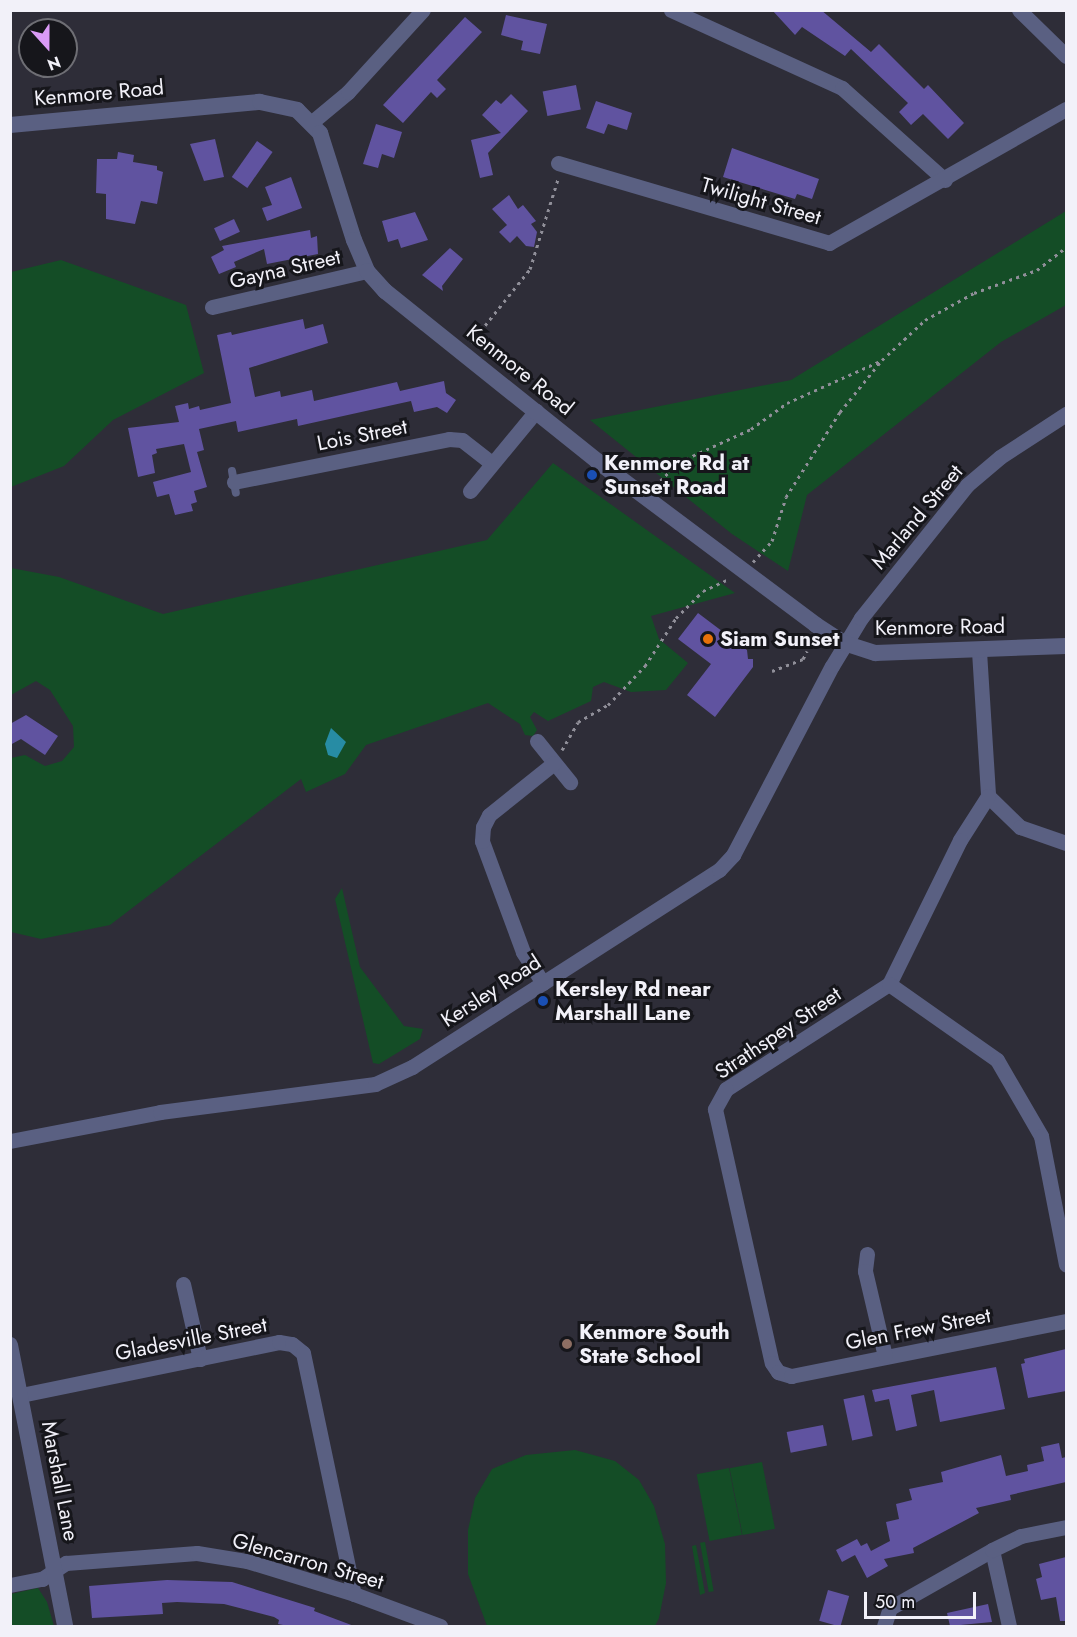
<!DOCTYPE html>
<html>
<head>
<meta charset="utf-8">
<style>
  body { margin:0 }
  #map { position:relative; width:1077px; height:1637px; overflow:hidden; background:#2e2d38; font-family:Jost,sans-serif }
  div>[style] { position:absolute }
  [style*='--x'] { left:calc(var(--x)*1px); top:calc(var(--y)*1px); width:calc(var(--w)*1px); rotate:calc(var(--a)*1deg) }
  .green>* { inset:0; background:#144d26; transform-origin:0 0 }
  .water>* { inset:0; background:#278ca4 }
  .building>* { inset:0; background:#6053a0; transform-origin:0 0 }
  .path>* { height:3px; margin-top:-1.5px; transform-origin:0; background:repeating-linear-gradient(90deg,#908f99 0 3px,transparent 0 7.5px) }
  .service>* { height:8px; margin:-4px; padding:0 4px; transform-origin:4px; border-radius:4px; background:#5a6082 }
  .minor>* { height:15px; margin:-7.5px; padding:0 7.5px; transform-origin:7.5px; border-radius:7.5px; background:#5a6082 }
  .tertiary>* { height:16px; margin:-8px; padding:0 8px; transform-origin:8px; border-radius:8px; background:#5a6082 }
  .dots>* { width:16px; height:16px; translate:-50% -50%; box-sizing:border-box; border:3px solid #16161b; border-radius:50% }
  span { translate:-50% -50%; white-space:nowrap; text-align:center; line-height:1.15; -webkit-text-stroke:6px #16161b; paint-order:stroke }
  .street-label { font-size:21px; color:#f2f1f9 }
  .poi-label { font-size:21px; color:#f2f1f9; font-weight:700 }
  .left { translate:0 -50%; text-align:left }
  .frame { position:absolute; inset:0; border:12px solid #f2f1f9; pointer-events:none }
  .north { position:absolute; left:18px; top:18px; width:60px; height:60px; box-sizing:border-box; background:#16161b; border:2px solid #6e6e74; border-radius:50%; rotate:159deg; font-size:16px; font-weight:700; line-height:24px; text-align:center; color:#f2f1f9 }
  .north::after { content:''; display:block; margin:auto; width:21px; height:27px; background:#da9af6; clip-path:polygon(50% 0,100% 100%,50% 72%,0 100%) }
  .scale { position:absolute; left:864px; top:1592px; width:112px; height:27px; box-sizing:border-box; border:3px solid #f2f1f9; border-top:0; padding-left:8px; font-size:18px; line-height:21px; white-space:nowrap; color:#f2f1f9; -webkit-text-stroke:4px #16161b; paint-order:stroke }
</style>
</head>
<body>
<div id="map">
  <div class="green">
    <i style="clip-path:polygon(1066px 211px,1066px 305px,1001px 342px,807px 495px,788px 571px,732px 534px,590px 420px,791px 380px)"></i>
    <i style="clip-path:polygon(61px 260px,186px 305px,204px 373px,113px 420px,64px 466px,11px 487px,11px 272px)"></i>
    <i style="clip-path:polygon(553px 463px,735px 593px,651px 616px,659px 639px,688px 663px,666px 690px,631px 692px,604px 682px,593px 687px,591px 701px,548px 721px,534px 712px,530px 717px,537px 730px,533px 736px,525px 735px,520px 724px,488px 703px,366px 745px,345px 774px,306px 792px,301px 779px,110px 925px,41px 939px,11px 932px,11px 758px,25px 755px,45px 766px,62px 761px,74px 747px,73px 726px,50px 690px,36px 681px,11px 695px,11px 568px,59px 577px,163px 614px,487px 540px)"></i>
    <i style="clip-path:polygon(342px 888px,360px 967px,404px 1026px,423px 1029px,420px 1039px,379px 1064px,373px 1063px,335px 899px)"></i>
    <i style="clip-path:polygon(575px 1450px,615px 1461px,639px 1480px,654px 1506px,665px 1544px,666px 1583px,659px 1618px,655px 1626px,487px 1626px,468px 1574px,468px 1530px,475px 1498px,492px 1469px,526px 1455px)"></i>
    <i style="left:762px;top:1462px;width:68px;height:33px;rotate:79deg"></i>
    <i style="left:729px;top:1468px;width:68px;height:33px;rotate:79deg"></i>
    <i style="left:705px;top:1542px;width:50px;height:5px;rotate:80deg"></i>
    <i style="clip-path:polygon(696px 1545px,705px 1593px,700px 1595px,692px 1546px)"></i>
    <i style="clip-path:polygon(38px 1588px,47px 1602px,54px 1626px,11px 1626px,11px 1594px)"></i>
  </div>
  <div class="water">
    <i style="clip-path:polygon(331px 728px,346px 742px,337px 758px,328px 755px,325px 744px)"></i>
  </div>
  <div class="building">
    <i style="clip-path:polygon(772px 10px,821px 10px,871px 52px,879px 44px,924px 89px,928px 85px,964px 123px,948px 139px,923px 114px,911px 125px,899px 112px,908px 103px,851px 49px,845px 56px,802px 27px,795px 35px)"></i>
    <i style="clip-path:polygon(506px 15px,547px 24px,540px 54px,521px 50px,523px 41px,501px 35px)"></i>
    <i style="clip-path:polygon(465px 17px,482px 32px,437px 80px,446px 89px,437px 98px,431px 92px,403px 123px,383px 105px)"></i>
    <i style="left:576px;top:85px;width:25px;height:34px;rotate:79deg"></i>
    <i style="clip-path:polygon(511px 94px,528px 111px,488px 153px,493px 175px,480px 178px,471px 140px,501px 133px,482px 115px,496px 100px,501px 104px)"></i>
    <i style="clip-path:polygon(596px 101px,632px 113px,627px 130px,608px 124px,604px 134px,586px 128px)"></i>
    <i style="clip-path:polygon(376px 124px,402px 132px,394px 158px,382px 154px,378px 168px,363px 164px)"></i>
    <i style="clip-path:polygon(215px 139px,224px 177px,204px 181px,190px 144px)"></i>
    <i style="left:257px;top:141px;width:19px;height:44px;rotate:35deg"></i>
    <i style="clip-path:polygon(732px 148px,819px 179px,812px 199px,797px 194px,795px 199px,723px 177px)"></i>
    <i style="clip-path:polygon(118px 152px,134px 155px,133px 162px,157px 166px,157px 170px,163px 172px,157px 204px,141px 201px,135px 224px,106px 219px,106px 194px,96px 193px,97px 159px,117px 159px)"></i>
    <i style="clip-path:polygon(291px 177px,302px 208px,267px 221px,262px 208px,272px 205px,265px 187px)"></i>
    <i style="clip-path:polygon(509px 195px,518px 209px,523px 205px,536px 221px,531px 224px,537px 232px,534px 247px,526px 246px,517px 236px,510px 243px,499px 232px,507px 225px,492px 209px)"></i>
    <i style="clip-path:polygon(415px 212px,428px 240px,401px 248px,398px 239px,388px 242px,382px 221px)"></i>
    <i style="left:234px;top:219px;width:14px;height:22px;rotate:65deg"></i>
    <i style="clip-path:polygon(310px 230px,311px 238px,317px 236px,318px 254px,267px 264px,264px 249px,234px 262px,236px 267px,219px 274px,211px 257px,224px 250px,222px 246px)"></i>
    <i style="clip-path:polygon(450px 248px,463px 259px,442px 286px,443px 291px,422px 275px)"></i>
    <i style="clip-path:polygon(303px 319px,305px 329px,323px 324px,328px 343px,249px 368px,255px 397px,280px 391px,281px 397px,312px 390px,314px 401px,397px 382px,400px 391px,444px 381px,446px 393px,456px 400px,447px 413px,437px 407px,414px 412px,411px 401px,298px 426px,297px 419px,238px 432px,236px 421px,199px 429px,204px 450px,197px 452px,207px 487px,194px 491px,197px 502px,191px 504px,193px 511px,175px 515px,169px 494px,157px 497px,153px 482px,191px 472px,184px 444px,156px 449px,157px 453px,152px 455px,155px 473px,138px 477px,128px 428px,179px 422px,175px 406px,188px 403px,189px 409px,199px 406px,200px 410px,231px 403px,217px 335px,231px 332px,232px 335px)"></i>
    <i style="clip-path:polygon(698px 613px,747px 650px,748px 659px,753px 659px,753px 667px,715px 717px,687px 695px,711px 664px,678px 639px)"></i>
    <i style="clip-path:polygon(26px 715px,58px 736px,45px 755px,21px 739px,10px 745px,10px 724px)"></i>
    <i style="clip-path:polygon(1066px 1349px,1066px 1391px,1028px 1398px,1021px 1364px,1025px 1363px,1024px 1359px)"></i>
    <i style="clip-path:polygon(996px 1367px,1005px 1409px,940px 1422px,934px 1390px,911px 1395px,917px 1426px,896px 1431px,889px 1399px,875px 1402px,872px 1390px)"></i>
    <i style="left:864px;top:1395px;width:42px;height:21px;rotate:78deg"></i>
    <i style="left:823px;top:1425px;width:21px;height:37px;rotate:79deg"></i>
    <i style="clip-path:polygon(1059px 1443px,1062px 1458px,1066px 1457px,1066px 1482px,1010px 1495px,1011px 1500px,976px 1508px,979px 1513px,913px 1548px,914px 1553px,884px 1559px,888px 1566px,867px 1578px,855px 1555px,842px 1562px,836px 1550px,857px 1539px,861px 1546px,867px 1543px,871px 1551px,890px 1541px,886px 1522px,899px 1519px,896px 1504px,912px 1500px,909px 1489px,943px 1482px,941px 1472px,1001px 1455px,1006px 1476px,1028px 1471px,1027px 1465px,1044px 1461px,1041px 1447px)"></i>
    <i style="clip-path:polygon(1066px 1557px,1066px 1621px,1060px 1621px,1056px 1597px,1041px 1600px,1036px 1579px,1042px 1577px,1039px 1564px)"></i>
    <i style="clip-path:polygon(167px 1580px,232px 1582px,315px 1608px,314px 1611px,354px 1626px,288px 1626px,278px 1624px,279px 1620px,274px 1617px,224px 1604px,177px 1602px,162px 1603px,163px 1614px,92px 1618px,89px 1586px)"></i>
    <i style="left:828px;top:1590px;width:22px;height:32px;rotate:16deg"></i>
    <i style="clip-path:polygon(988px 1604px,992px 1622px,950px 1626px,947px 1613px)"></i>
  </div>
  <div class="path">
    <i style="--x:471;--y:343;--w:95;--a:-51.4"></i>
    <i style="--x:530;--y:269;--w:97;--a:-72.7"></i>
    <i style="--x:655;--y:486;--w:34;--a:-45"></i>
    <i style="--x:679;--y:462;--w:79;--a:-24.6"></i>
    <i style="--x:751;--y:429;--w:44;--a:-35.8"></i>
    <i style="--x:787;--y:403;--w:102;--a:-24.3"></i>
    <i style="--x:753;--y:562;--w:28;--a:-48"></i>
    <i style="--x:772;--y:541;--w:46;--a:-72.3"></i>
    <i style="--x:786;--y:497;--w:101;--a:-57.6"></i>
    <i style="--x:840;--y:412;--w:67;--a:-51.1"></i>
    <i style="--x:882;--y:360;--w:59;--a:-42.9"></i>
    <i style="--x:925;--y:320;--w:56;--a:-28.9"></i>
    <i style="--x:974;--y:293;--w:67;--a:-20.1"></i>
    <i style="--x:1037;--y:270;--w:37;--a:-38"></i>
    <i style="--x:772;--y:671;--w:33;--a:-21"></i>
    <i style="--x:803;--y:659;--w:9;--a:-63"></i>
    <i style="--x:562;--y:750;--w:32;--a:-60"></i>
    <i style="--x:578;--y:722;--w:34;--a:-30"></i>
    <i style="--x:608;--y:705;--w:54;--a:-46.5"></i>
    <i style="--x:645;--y:666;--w:57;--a:-57.1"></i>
    <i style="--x:676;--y:618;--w:38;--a:-45"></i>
    <i style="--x:703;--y:591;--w:29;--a:-25"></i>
  </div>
  <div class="service">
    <i style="--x:232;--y:471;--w:22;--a:80"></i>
  </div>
  <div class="minor">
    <i style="--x:671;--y:10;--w:188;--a:24.5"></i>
    <i style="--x:842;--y:88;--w:138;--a:41.8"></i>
    <i style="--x:1019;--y:10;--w:66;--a:44.4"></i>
    <i style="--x:312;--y:122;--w:47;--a:-39.8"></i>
    <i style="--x:348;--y:92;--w:111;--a:-47.6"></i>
    <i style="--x:558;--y:163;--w:283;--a:16.4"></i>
    <i style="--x:829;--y:243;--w:272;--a:-29.5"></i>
    <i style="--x:212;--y:307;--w:159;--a:-13.1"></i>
    <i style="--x:234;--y:482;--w:219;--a:-11.3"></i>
    <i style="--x:449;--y:439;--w:13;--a:4"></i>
    <i style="--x:462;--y:440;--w:37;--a:38"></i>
    <i style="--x:470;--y:491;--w:104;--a:-50.5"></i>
    <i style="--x:979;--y:651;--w:145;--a:86.4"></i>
    <i style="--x:988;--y:796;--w:45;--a:44.1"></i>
    <i style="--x:1020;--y:827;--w:49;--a:19.2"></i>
    <i style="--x:537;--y:741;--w:53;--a:51.2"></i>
    <i style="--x:988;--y:796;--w:52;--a:122.5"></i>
    <i style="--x:960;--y:840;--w:161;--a:116.2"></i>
    <i style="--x:889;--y:984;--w:194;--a:147.2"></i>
    <i style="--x:726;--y:1089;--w:23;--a:119"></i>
    <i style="--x:715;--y:1109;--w:260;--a:77.4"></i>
    <i style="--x:772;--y:1363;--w:11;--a:56"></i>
    <i style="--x:778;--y:1372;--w:14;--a:17"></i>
    <i style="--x:791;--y:1376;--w:280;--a:-11.3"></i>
    <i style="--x:543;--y:983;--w:37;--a:-123"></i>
    <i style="--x:523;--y:952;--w:118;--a:-110.3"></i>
    <i style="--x:482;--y:841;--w:14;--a:-86"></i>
    <i style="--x:483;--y:827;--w:13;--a:-63"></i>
    <i style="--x:489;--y:815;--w:83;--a:-38.7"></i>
    <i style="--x:889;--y:984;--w:132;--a:35.1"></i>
    <i style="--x:997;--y:1060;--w:88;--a:59.9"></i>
    <i style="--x:1041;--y:1136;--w:131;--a:79"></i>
    <i style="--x:10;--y:1141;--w:153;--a:-10.9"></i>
    <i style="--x:160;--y:1112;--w:217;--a:-7.4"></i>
    <i style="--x:375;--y:1084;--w:41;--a:-24.7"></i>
    <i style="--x:412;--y:1067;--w:365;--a:-32.7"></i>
    <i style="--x:719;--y:870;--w:21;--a:-47"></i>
    <i style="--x:733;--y:855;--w:213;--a:-62.4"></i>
    <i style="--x:832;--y:666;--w:56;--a:-58.9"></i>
    <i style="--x:861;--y:618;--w:170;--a:-51.4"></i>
    <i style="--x:967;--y:485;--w:43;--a:-40.3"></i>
    <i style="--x:1000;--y:457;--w:79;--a:-33.1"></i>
    <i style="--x:867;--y:1254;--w:17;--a:97"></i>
    <i style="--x:865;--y:1271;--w:87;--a:76.8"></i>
    <i style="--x:183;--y:1284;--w:77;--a:77.2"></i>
    <i style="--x:21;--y:1395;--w:263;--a:-11.6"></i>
    <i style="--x:279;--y:1342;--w:13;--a:9"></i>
    <i style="--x:292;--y:1344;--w:14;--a:39"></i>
    <i style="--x:303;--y:1353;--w:246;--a:78.1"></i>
    <i style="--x:992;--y:1550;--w:78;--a:77.4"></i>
    <i style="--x:10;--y:1585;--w:33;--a:-11"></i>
    <i style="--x:42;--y:1579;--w:29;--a:-34"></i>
    <i style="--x:66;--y:1563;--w:131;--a:-4.4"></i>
    <i style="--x:197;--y:1553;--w:51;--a:9.1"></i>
    <i style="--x:247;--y:1561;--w:112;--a:17.1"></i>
    <i style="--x:354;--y:1594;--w:92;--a:20.4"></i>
    <i style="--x:884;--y:1626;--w:19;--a:-72"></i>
    <i style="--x:890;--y:1608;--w:117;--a:-29.6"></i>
    <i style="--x:992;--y:1550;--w:32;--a:-26"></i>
    <i style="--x:1021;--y:1536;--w:46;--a:-11.3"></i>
  </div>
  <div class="tertiary">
    <i style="--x:10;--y:125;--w:251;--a:-5.3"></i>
    <i style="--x:260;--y:102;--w:38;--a:12"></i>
    <i style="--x:297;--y:110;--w:33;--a:45"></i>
    <i style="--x:320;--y:133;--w:112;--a:72.4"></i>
    <i style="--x:354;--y:240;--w:34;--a:67"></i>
    <i style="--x:367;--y:271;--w:27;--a:48"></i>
    <i style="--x:385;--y:291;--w:272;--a:38.7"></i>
    <i style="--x:597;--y:461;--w:274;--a:36.8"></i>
    <i style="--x:816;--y:625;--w:33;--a:33"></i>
    <i style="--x:844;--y:643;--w:33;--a:18"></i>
    <i style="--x:875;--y:653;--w:191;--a:-2.1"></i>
    <i style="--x:10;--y:1345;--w:286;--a:78.9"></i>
  </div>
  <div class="dots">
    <i style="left:592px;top:475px;background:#1a4fb4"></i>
    <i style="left:708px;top:639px;background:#e8710a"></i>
    <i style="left:543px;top:1001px;background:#1a4fb4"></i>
    <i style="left:567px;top:1344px;background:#8d6e63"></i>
  </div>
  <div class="street-label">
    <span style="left:99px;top:93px;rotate:-5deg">Kenmore Road</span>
    <span style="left:761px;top:201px;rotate:16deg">Twilight Street</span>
    <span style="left:285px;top:269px;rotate:-13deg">Gayna Street</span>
    <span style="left:520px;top:370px;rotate:39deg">Kenmore Road</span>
    <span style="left:362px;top:435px;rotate:-11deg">Lois Street</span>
    <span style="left:917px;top:517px;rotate:-50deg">Marland Street</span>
    <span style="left:940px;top:627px;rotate:-1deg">Kenmore Road</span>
    <span style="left:491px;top:991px;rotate:-33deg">Kersley Road</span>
    <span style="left:778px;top:1033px;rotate:-34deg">Strathspey Street</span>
    <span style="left:918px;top:1329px;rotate:-11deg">Glen Frew Street</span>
    <span style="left:191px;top:1339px;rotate:-11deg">Gladesville Street</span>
    <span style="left:60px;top:1481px;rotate:79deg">Marshall Lane</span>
    <span style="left:308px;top:1561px;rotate:16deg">Glencarron Street</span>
  </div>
  <div class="poi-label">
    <span class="left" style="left:604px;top:475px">Kenmore Rd at<br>Sunset Road</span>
    <span class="left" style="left:720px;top:639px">Siam Sunset</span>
    <span class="left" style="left:555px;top:1001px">Kersley Rd near<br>Marshall Lane</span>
    <span class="left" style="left:579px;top:1344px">Kenmore South<br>State School</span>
  </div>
  <div class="frame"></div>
  <div class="north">N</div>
  <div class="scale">50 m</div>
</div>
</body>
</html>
